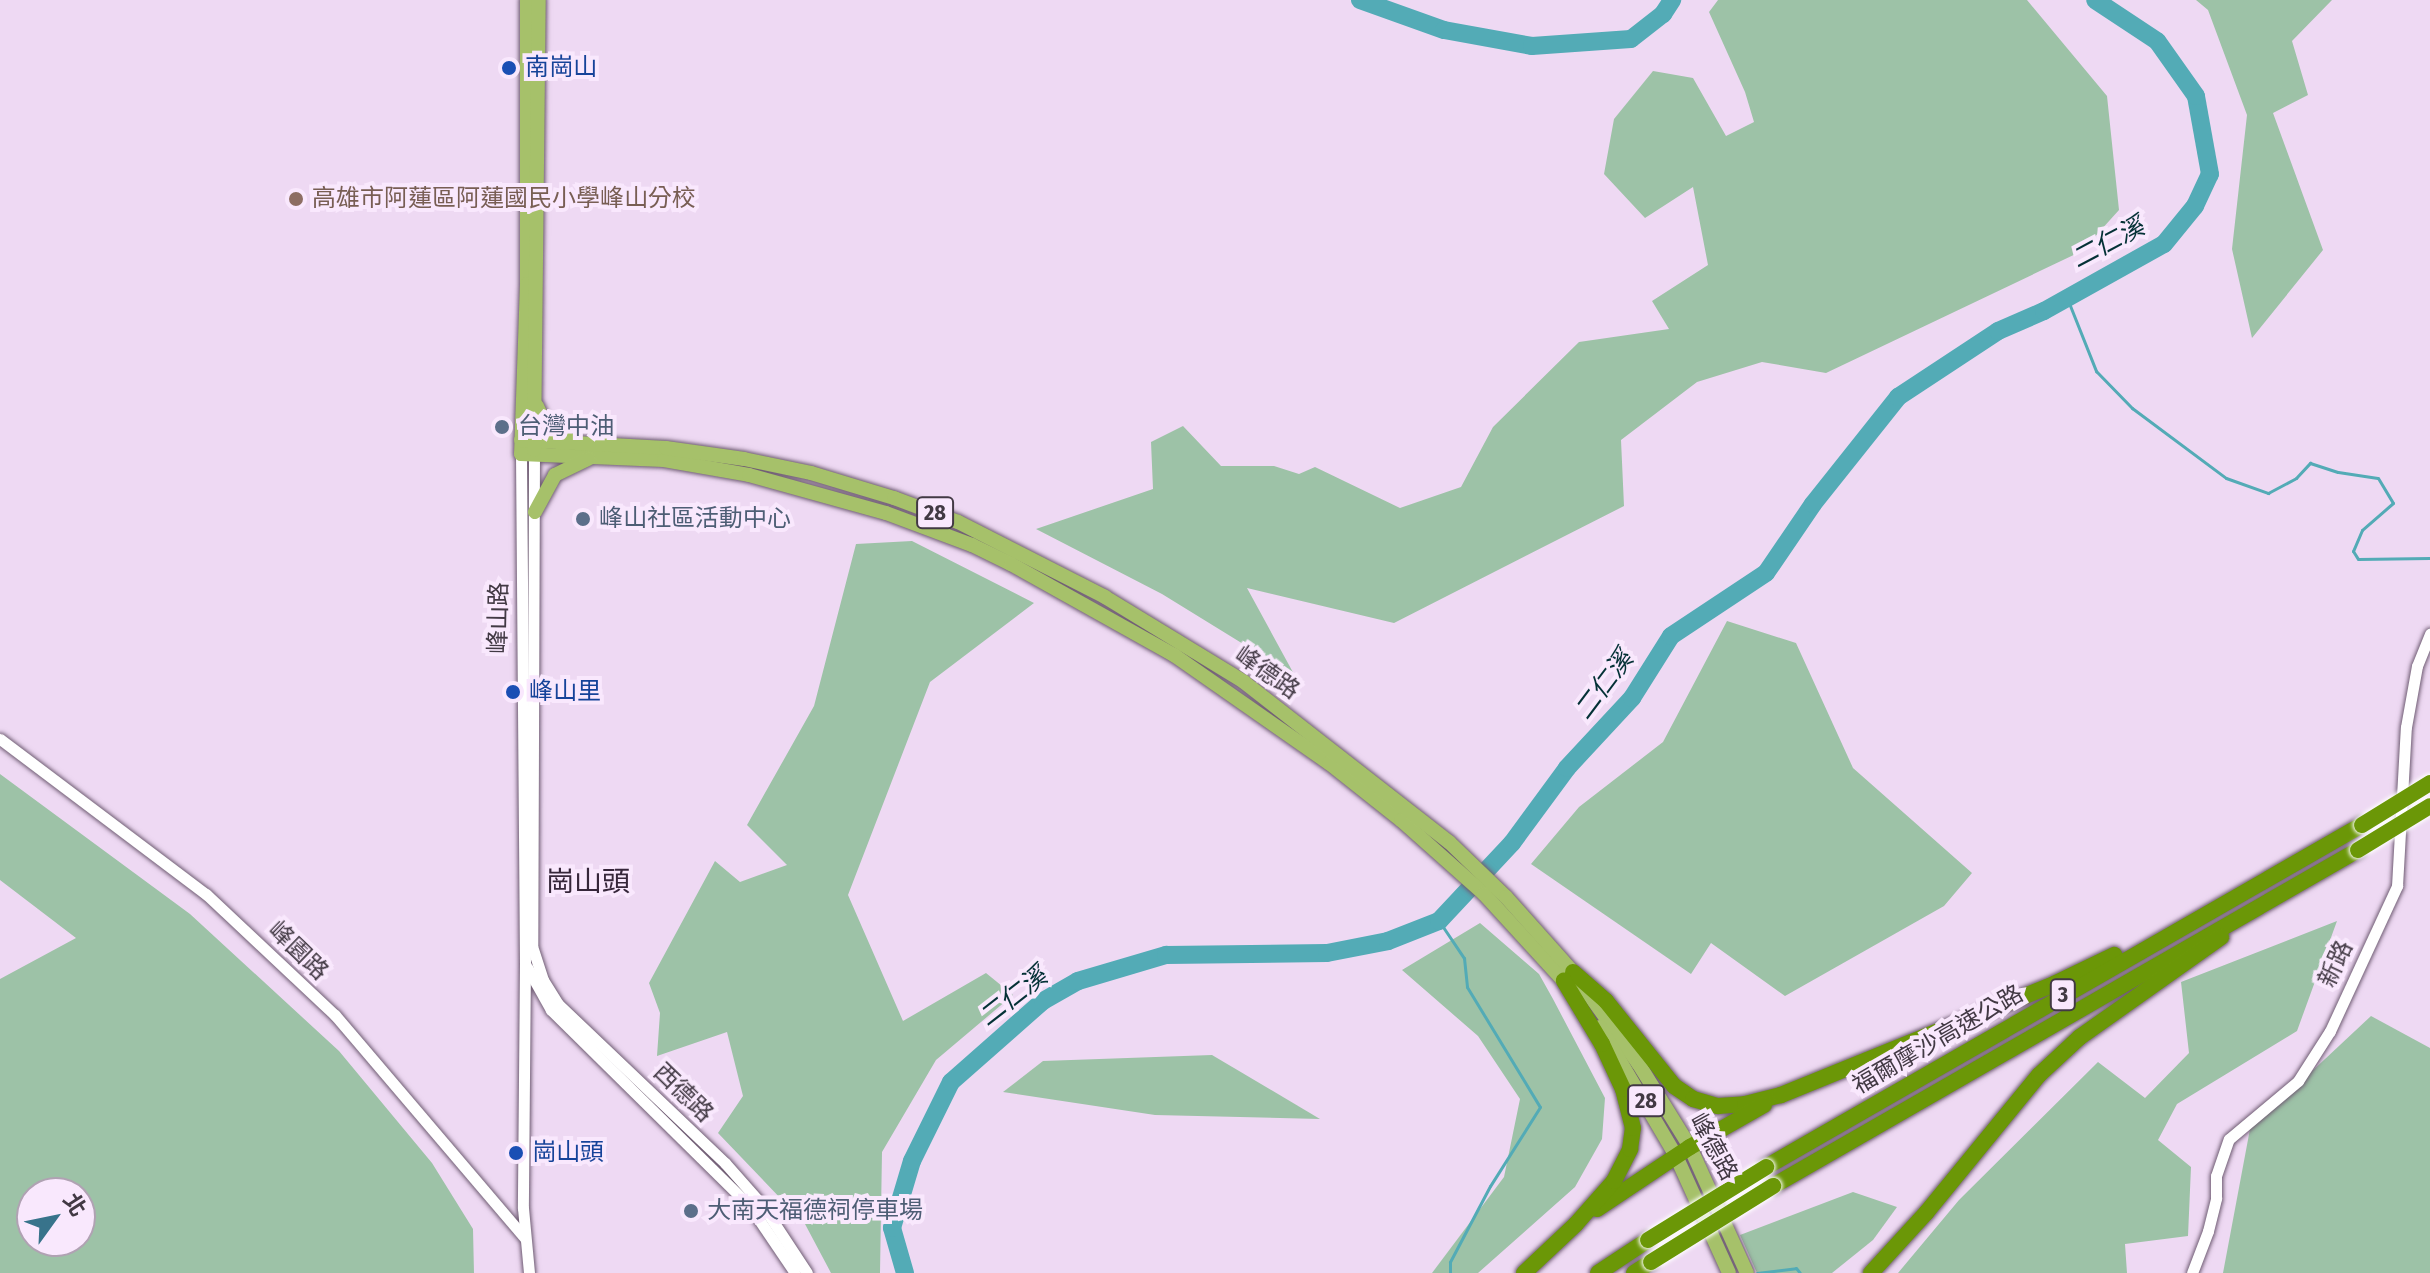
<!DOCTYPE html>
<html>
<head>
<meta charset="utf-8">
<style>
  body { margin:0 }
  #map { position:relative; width:2430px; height:1273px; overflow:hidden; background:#eed9f3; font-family:"Fira Sans Condensed","Noto Sans TC",sans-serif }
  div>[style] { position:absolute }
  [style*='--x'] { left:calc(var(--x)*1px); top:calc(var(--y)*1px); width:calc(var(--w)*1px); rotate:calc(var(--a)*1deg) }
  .green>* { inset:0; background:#9dc2a7 }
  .stream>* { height:3px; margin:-1.5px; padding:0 1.5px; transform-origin:1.5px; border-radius:1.5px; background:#53abb6 }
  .river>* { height:18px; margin:-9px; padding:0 9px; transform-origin:9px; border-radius:9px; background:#53abb6 }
  .roads { filter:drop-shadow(0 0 2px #6f5c73) drop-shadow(0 0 2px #6f5c73) }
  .minor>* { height:11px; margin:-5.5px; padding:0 5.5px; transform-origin:5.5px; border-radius:5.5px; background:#fff }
  .major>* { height:14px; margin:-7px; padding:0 7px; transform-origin:7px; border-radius:7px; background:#a6c16a }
  .highway>* { height:16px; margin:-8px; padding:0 8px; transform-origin:8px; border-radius:8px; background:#6b9707 }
  .bridges { filter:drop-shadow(0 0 2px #fff) drop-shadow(0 0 2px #fff) }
  .highway-bridge>* { height:16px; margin:-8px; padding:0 8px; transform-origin:8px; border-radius:8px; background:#6b9707 }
  .dots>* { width:22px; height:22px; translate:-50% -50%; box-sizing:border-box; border:4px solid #f9e8fd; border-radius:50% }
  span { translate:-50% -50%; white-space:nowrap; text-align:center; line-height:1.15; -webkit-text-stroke:8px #f9e8fd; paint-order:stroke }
  .shield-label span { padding:2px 6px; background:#f9e8fd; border:2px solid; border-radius:6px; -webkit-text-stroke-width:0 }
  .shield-label { font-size:22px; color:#423944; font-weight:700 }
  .transit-label { font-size:24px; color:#164399 }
  .left { translate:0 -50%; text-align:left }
  .education-label { font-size:24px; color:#785e54 }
  .service-label { font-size:24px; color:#4e5e75 }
  .street-label { font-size:24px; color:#423944 }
  .water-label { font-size:26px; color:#043136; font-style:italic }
  .quarter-label { font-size:28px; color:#36263a }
  .north { position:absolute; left:16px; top:1177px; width:80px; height:80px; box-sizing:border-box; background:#f9e8fd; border:2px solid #b0a2b3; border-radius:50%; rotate:57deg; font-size:22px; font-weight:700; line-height:32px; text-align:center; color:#423944 }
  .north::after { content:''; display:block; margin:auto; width:28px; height:36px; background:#38738b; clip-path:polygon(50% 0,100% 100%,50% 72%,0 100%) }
</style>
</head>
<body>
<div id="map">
  <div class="green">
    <i style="clip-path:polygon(1718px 0,2027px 0,2107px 96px,2119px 210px,2082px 251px,1826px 373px,1762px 362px,1697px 382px,1621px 440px,1624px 506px,1394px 623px,1247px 588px,1295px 676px,1162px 594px,1036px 529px,1153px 489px,1151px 442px,1183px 426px,1221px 466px,1274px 466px,1299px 474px,1315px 467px,1400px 508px,1461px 487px,1493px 427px,1579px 342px,1669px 329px,1652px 301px,1708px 265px,1693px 187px,1645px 218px,1604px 174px,1614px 119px,1653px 71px,1693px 78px,1726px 136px,1754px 122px,1745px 92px,1709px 12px)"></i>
    <i style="clip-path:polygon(2196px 0,2332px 0,2292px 41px,2308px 95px,2273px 113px,2323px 250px,2252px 338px,2232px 249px,2247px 115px,2208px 10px)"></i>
    <i style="clip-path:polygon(912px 541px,1034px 603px,930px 682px,848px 895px,903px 1021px,986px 973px,1013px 995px,936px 1060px,882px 1152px,880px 1273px,831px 1273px,805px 1224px,718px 1133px,743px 1096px,727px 1032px,657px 1056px,660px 1013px,649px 983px,715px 861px,740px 882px,787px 865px,747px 825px,814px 706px,856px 544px)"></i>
    <i style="clip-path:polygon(1727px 621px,1796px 643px,1853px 768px,1972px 873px,1944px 906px,1785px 996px,1711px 943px,1691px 974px,1531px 864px,1579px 807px,1663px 742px)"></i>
    <i style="clip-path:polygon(evenodd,0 774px,190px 914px,339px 1051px,432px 1163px,473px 1229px,474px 1273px,0 1273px,0 979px,76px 938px,0 880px,0 774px,32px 1193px,80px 1193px,80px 1241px,32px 1241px,32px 1193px)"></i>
    <i style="clip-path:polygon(2337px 921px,2297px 1031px,2177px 1104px,2158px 1140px,2191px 1167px,2188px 1236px,2125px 1244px,2127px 1273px,1898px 1273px,1959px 1200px,2098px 1062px,2145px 1098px,2189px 1053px,2181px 982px)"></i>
    <i style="clip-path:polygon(1480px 923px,1539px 974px,1553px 999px,1605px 1098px,1602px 1139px,1575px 1187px,1478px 1273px,1432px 1273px,1504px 1177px,1520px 1099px,1478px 1036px,1402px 970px)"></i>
    <i style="clip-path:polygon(2371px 1016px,2430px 1048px,2430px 1273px,2223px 1273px,2250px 1129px)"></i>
    <i style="clip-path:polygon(1212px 1055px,1320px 1119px,1155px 1115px,1003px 1092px,1043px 1061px)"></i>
    <i style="clip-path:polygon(1853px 1192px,1897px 1207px,1873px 1240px,1832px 1273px,1757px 1273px,1740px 1235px)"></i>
  </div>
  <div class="stream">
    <i style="--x:2067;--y:298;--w:79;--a:68.3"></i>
    <i style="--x:2096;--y:371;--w:52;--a:45.8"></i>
    <i style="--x:2132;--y:408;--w:117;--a:36.7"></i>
    <i style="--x:2226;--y:478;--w:45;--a:19.7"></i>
    <i style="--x:2268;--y:493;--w:32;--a:-28"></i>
    <i style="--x:2296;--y:478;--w:21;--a:-47"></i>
    <i style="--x:2310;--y:463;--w:29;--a:18"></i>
    <i style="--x:2338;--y:472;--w:40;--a:8.5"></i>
    <i style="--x:2378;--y:478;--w:29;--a:59"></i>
    <i style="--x:2393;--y:503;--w:41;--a:138.9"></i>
    <i style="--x:2362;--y:530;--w:23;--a:113"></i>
    <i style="--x:2353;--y:551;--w:9;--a:58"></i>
    <i style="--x:2358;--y:559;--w:72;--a:-0.8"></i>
    <i style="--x:1439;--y:921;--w:45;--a:56"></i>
    <i style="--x:1464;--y:958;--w:29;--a:84"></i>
    <i style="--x:1467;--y:987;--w:140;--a:58.7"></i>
    <i style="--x:1540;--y:1107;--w:93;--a:122.3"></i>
    <i style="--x:1490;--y:1186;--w:86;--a:117.8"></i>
    <i style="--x:1450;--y:1262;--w:11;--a:90"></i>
    <i style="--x:1757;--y:1273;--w:39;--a:-7"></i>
    <i style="--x:1796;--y:1268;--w:6;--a:51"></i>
  </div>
  <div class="river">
    <i style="--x:1360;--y:0;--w:89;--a:19.7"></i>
    <i style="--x:1444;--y:30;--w:89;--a:10.3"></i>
    <i style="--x:1532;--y:46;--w:99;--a:-4"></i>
    <i style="--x:1631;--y:39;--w:41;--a:-38"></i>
    <i style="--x:1663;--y:14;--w:17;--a:-57"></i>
    <i style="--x:905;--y:1273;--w:47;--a:-106.1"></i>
    <i style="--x:892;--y:1228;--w:70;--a:-73.4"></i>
    <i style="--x:912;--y:1161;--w:88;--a:-63.7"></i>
    <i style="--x:951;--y:1082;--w:123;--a:-41.4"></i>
    <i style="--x:1043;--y:1001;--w:40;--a:-29.7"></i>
    <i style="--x:1078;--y:981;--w:92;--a:-16.5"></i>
    <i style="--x:1166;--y:955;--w:161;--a:-0.7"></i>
    <i style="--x:1327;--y:953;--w:62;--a:-11.1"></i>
    <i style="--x:1388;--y:941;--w:55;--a:-21.4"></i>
    <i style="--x:1439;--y:921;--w:107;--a:-46.9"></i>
    <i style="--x:1512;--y:843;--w:93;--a:-53.7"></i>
    <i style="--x:1567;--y:768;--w:96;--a:-47.1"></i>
    <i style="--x:1632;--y:698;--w:73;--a:-57.8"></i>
    <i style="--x:1671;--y:636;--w:114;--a:-33.6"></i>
    <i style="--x:1766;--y:573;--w:83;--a:-55.7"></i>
    <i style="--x:1813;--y:504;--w:137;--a:-51.5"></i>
    <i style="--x:1898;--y:397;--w:120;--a:-33.4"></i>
    <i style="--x:1998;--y:331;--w:50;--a:-23.5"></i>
    <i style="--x:2044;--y:311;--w:137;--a:-29.2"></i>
    <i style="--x:2164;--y:244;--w:49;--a:-50.8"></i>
    <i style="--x:2195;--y:206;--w:35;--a:-65"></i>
    <i style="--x:2210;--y:174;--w:79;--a:-100.2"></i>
    <i style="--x:2196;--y:96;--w:67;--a:-125.3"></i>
    <i style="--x:2157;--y:41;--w:74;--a:-146.5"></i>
  </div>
  <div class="roads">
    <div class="minor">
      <i style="--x:521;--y:454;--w:509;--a:89.55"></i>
      <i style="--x:525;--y:963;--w:245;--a:90.5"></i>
      <i style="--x:523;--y:1208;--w:65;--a:84.7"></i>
      <i style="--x:534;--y:454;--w:492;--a:90.2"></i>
      <i style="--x:532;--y:946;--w:36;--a:72"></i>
      <i style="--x:543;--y:980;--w:28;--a:58"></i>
      <i style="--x:558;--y:1004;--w:231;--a:43.6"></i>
      <i style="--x:725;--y:1163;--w:57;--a:48.5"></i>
      <i style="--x:763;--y:1206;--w:80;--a:56.7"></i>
      <i style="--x:0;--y:739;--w:258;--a:37"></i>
      <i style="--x:206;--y:894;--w:177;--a:43.2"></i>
      <i style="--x:335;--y:1015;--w:292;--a:49.6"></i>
      <i style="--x:527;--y:967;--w:49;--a:60.8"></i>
      <i style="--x:551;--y:1010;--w:278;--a:44.6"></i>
      <i style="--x:749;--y:1205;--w:82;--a:55.9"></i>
      <i style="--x:2192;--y:1273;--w:45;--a:-69.1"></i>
      <i style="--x:2208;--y:1231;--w:34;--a:-76"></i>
      <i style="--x:2216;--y:1198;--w:22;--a:-90"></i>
      <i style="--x:2216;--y:1176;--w:39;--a:-71"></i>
      <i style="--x:2229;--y:1139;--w:90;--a:-40"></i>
      <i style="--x:2298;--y:1081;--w:59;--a:-57.4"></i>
      <i style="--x:2330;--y:1031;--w:160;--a:-65.2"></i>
      <i style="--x:2397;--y:886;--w:159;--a:-86.8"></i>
      <i style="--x:2406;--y:727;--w:62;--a:-79.8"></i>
      <i style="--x:2417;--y:666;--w:35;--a:-68"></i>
    </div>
    <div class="major">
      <i style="--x:527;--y:0;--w:284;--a:90"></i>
      <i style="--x:527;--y:284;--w:170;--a:92"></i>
      <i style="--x:521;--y:454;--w:143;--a:2.4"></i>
      <i style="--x:664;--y:460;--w:86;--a:10"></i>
      <i style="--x:749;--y:475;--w:142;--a:15.5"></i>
      <i style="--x:886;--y:513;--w:92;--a:20.4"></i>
      <i style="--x:972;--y:545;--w:43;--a:26"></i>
      <i style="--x:1011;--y:564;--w:187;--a:29.2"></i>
      <i style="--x:1174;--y:655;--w:189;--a:34.9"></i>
      <i style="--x:1329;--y:763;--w:92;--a:38.4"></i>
      <i style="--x:1401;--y:820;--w:111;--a:41.7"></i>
      <i style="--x:1484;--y:894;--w:127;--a:47.5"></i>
      <i style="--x:537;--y:406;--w:20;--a:66"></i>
      <i style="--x:545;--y:424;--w:31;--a:33"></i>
      <i style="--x:521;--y:440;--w:145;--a:3.2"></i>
      <i style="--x:666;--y:448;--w:79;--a:8"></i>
      <i style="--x:744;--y:459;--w:68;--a:11.8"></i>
      <i style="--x:811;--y:473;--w:87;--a:16.8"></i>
      <i style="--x:894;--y:498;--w:68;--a:20.6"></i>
      <i style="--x:958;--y:522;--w:165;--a:27"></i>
      <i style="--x:1105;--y:597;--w:163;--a:31.4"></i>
      <i style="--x:1244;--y:682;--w:260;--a:38"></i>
      <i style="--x:1449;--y:842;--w:79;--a:44"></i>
      <i style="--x:1506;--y:897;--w:101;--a:48.2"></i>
      <i style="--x:1573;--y:972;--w:112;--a:54.5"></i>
      <i style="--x:1638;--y:1063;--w:99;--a:58.2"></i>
      <i style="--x:1690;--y:1147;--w:138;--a:65.7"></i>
      <i style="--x:534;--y:450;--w:450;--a:-89.4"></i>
      <i style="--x:535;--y:512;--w:42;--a:-61.6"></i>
      <i style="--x:555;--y:475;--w:37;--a:-26"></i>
      <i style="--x:1600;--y:1027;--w:150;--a:59.5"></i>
      <i style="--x:1676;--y:1156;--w:128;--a:65.6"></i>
    </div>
    <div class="highway">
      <i style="--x:1573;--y:972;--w:44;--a:41.3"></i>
      <i style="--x:1606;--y:1001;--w:109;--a:51.3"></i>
      <i style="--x:1674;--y:1086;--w:23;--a:34"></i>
      <i style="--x:1693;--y:1099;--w:26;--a:16"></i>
      <i style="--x:1718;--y:1106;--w:27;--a:-4"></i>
      <i style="--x:1745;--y:1104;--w:37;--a:-14"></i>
      <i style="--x:1781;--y:1095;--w:295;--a:-22.1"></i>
      <i style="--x:2054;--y:984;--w:67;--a:-25.8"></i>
      <i style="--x:1766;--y:1167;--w:687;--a:-29.85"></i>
      <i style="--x:1773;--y:1186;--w:675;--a:-29.87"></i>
      <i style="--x:1597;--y:1209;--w:112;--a:-33.7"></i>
      <i style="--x:1690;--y:1147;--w:85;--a:-29.6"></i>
      <i style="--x:1524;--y:1273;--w:71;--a:-43.3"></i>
      <i style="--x:1576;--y:1224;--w:57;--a:-48.5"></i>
      <i style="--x:1614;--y:1181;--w:36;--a:-63"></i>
      <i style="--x:1630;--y:1149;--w:21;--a:-82"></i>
      <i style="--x:1633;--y:1128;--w:40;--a:-104.4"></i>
      <i style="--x:1623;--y:1089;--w:50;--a:-115"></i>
      <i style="--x:1602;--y:1044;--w:74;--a:-121.1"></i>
      <i style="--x:1598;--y:1273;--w:60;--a:-33.4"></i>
      <i style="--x:1634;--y:1273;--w:20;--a:-33"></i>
      <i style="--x:1871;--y:1273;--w:81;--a:-47.5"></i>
      <i style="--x:1926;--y:1213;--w:178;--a:-50.7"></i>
      <i style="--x:2039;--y:1075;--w:56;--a:-42.8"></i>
      <i style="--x:2080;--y:1037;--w:173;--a:-35.3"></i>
    </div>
  </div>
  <div class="bridges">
    <div class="highway-bridge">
      <i style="--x:2362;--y:825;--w:80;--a:-31.7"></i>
      <i style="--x:2358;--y:850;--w:84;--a:-31.4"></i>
      <i style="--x:1648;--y:1240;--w:139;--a:-31.7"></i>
      <i style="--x:1651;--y:1262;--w:144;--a:-31.9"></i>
    </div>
  </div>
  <div class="dots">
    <i style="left:509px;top:68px;background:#1a4fb4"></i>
    <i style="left:296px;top:199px;background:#8d6e63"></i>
    <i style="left:502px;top:427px;background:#5c6f8a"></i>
    <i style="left:583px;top:519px;background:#5c6f8a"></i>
    <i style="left:513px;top:692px;background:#1a4fb4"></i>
    <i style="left:516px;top:1153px;background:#1a4fb4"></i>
    <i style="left:691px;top:1211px;background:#5c6f8a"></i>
  </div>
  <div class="shield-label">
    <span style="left:935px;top:513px">28</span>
    <span style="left:2063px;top:995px">3</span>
    <span style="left:1646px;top:1101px">28</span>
  </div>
  <div class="transit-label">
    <span class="left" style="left:525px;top:68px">南崗山</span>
    <span class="left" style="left:529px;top:692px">峰山里</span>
    <span class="left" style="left:532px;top:1153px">崗山頭</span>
  </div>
  <div class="education-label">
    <span class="left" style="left:312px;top:199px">高雄市阿蓮區阿蓮國民小學峰山分校</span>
  </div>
  <div class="service-label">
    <span class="left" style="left:518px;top:427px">台灣中油</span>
    <span class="left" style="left:599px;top:519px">峰山社區活動中心</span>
    <span class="left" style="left:707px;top:1211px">大南天福德祠停車場</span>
  </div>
  <div class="street-label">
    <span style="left:499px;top:618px;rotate:-89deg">峰山路</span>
    <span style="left:1267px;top:673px;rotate:35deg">峰德路</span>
    <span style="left:298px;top:951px;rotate:44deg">峰園路</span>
    <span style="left:2336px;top:964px;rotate:-65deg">新路</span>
    <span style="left:1938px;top:1040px;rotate:-30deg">福爾摩沙高速公路</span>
    <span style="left:683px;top:1093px;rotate:44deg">西德路</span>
    <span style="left:1713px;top:1147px;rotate:61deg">峰德路</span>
  </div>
  <div class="water-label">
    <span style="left:2108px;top:243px;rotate:-28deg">二仁溪</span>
    <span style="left:1604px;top:685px;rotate:-53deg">二仁溪</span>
    <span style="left:1013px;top:997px;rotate:-38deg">二仁溪</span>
  </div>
  <div class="quarter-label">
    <span style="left:588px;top:882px">崗山頭</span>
  </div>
  <div class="north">北</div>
</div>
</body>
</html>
